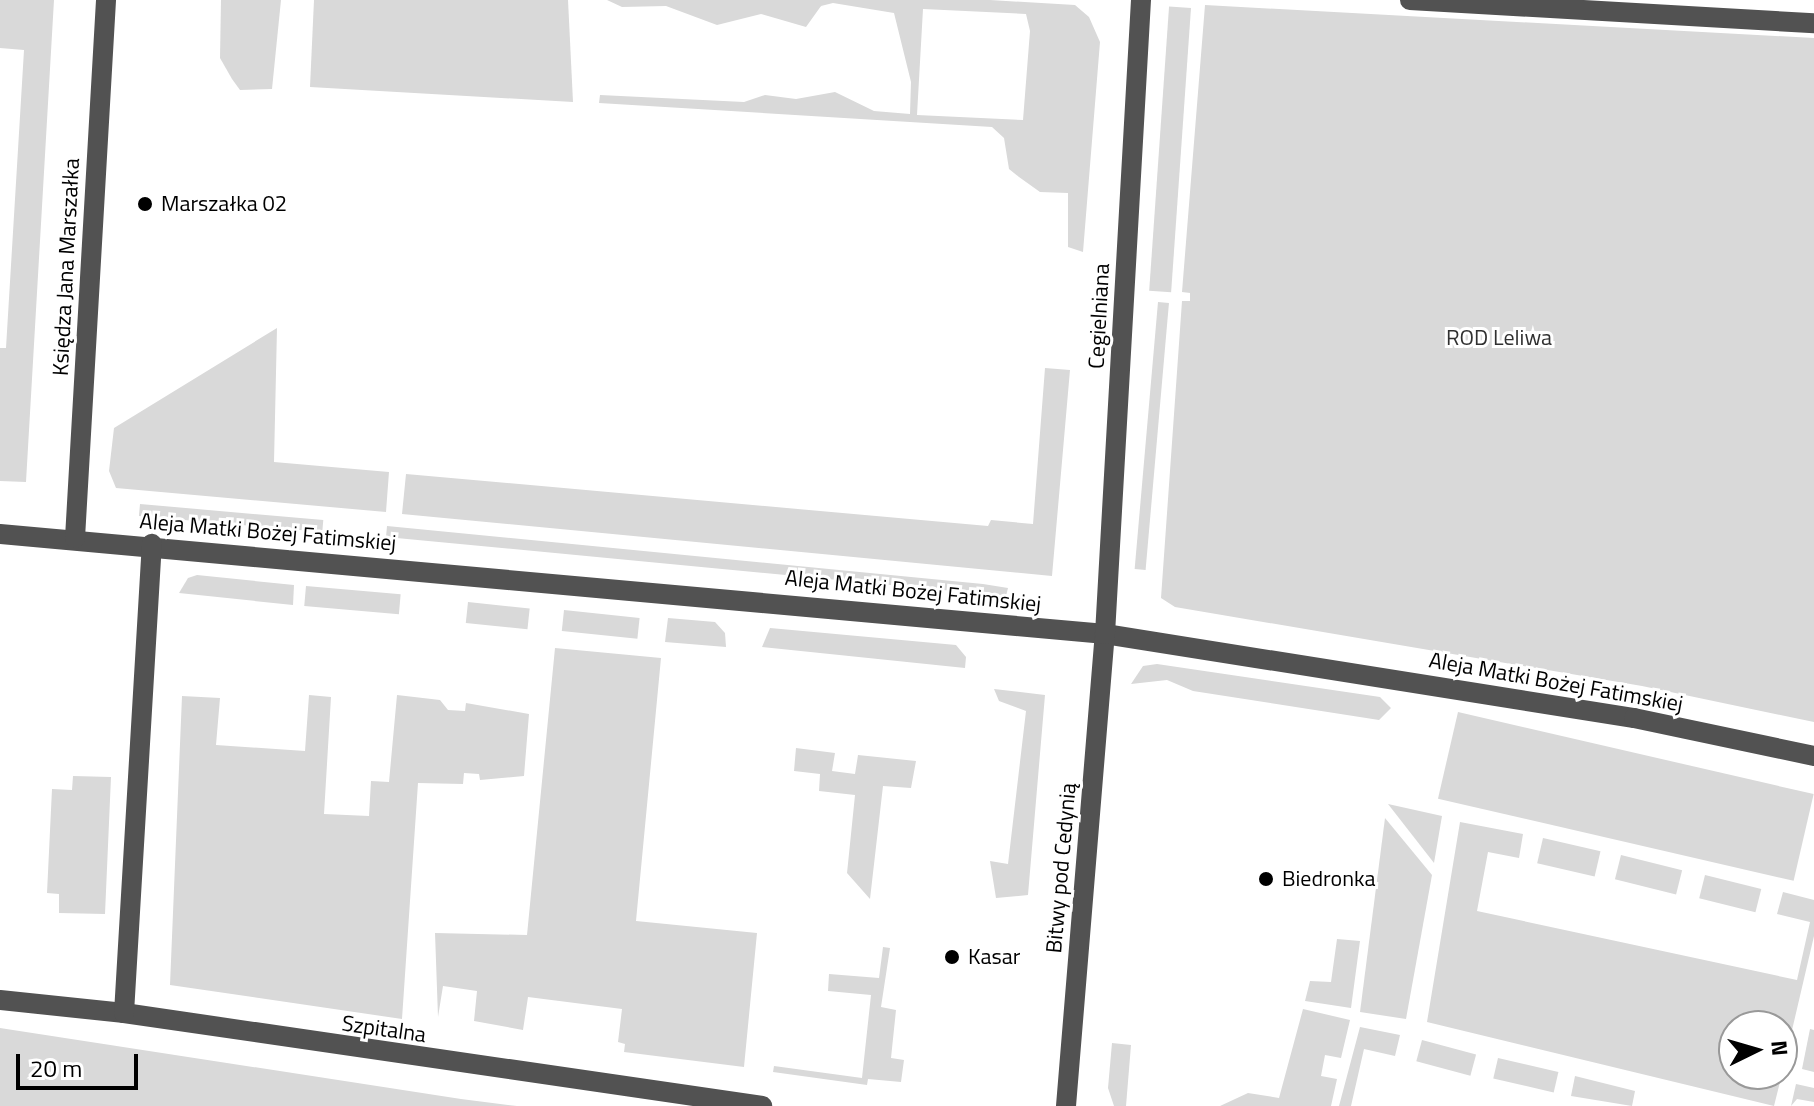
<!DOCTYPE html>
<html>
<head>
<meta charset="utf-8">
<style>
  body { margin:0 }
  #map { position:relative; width:1814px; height:1106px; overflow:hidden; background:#fff; font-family:"Titillium Web",sans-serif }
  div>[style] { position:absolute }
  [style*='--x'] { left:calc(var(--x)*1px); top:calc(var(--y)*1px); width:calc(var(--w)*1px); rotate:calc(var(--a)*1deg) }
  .green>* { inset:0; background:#d9d9d9; transform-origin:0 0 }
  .minor>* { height:20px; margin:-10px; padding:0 10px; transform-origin:10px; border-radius:10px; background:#525252 }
  .dots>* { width:22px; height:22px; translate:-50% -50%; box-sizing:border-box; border:4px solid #fff; border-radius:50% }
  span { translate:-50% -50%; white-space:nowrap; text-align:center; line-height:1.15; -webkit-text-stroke:6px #fff; paint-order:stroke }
  .poi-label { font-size:22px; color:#000 }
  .left { translate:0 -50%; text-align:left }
  .street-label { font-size:22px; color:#000 }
  .park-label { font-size:22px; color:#303030 }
  .north { position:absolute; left:1718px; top:1010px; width:80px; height:80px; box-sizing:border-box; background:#fff; border:2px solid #999; border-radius:50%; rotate:85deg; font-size:22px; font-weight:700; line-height:32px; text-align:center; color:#000 }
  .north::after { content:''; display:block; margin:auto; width:28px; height:36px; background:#000; clip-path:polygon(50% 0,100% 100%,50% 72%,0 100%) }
  .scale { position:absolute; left:16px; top:1054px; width:122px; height:36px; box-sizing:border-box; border:4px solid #000; border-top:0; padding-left:10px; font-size:24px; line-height:28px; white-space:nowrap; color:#000; -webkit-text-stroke:6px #fff; paint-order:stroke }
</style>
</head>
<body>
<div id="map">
  <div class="green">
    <i style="clip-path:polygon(0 0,54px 0,26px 482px,0 481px,0 348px,6px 348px,24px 50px,0 48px)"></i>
    <i style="clip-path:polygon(221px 0,281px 0,272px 89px,240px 90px,232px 79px,220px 58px)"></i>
    <i style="clip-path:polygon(314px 0,568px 0,573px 102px,310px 87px)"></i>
    <i style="clip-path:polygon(evenodd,607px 0,990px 0,1075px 5px,1089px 17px,1100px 42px,1083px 252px,1068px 247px,1068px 193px,1040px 192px,1019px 177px,1009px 169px,1004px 138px,992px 127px,599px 103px,600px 95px,744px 102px,765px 95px,796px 99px,835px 92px,874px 111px,910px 114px,911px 82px,894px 13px,833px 3px,821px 6px,806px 27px,761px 14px,717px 25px,666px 6px,622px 7px,607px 0,923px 9px,1026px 14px,1030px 31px,1023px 120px,917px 115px,923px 9px)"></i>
    <i style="clip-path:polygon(1205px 5px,1814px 38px,1814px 722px,1642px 686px,1175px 607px,1161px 598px,1182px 301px,1190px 301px,1190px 293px,1182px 292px)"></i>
    <i style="left:1191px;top:8px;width:285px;height:22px;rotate:94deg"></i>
    <i style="left:1158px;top:302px;width:11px;height:268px;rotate:5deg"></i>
    <i style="clip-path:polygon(277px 328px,274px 462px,389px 472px,386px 512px,116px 488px,109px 471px,114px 428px)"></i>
    <i style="clip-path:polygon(1045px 368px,1070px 370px,1052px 576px,402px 514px,406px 474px,988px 526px,991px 520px,1033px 524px)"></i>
    <i style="left:140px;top:504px;width:184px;height:12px;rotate:5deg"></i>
    <i style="clip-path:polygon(387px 526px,983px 584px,1008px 588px,1006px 596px,386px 537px)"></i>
    <i style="clip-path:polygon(197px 575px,294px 585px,293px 605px,179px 593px,188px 578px)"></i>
    <i style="left:306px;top:586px;width:95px;height:20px;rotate:5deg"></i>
    <i style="left:468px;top:602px;width:62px;height:21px;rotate:6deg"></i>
    <i style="left:564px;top:610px;width:76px;height:21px;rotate:6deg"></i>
    <i style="clip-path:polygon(668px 618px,715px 622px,725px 633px,726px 647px,665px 642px)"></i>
    <i style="clip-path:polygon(770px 628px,956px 645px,966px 657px,965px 668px,762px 647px)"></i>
    <i style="clip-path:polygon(555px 648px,661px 658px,636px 921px,757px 933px,744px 1067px,624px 1052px,625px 1044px,618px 1042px,622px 1009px,528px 997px,523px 1030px,474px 1021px,477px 991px,443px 986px,438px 1017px,435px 933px,527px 935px)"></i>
    <i style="clip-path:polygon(1157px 664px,1380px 697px,1391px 708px,1379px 720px,1193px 691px,1167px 680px,1131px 684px,1143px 666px)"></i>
    <i style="clip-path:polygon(994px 689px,1045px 695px,1028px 895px,996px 898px,990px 861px,1008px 864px,1026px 711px,999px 701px)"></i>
    <i style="clip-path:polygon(309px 695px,331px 697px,324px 814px,369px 816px,371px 781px,389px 782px,397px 695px,440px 700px,448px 710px,465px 711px,466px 703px,529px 714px,524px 776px,480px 780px,479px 774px,464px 773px,463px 784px,418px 783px,402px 1019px,170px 985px,182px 696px,220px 698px,216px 745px,305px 751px)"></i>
    <i style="left:1458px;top:712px;width:365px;height:89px;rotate:13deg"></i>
    <i style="clip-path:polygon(796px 748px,835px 753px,832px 771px,855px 774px,858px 755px,916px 761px,911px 788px,883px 786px,870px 899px,847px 873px,855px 795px,819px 791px,820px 774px,794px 771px)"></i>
    <i style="clip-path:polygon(73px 776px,111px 777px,105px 914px,59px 913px,59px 894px,47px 893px,52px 789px,72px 790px)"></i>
    <i style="clip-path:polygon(1388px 804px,1442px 816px,1434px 863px)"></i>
    <i style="clip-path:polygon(1385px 818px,1432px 875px,1406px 1019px,1360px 1012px)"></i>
    <i style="clip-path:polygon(1460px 822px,1523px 834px,1519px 858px,1488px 852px,1477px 911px,1797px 980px,1810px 922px,1777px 914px,1783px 892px,1814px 900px,1814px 936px,1782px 1073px,1782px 1026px,1734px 1026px,1734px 1074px,1782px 1074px,1774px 1106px,1427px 1022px)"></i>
    <i style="left:1543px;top:838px;width:59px;height:26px;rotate:13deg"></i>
    <i style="left:1621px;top:855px;width:63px;height:25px;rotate:14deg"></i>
    <i style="left:1705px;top:875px;width:58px;height:24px;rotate:14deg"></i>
    <i style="clip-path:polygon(1337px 939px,1360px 941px,1351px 1008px,1305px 1001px,1310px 981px,1331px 982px)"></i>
    <i style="clip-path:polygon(883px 947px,890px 948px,881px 1007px,896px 1010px,891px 1058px,904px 1060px,901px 1082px,868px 1079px,867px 1085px,773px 1072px,774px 1066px,862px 1078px,871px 995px,828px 991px,829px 974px,879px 978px)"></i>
    <i style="clip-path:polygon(1303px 1009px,1350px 1020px,1341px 1058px,1325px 1055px,1321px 1076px,1337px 1079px,1331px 1106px,1220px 1106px,1248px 1093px,1279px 1098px)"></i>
    <i style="clip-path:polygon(1360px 1027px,1400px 1035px,1395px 1056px,1364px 1049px,1351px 1106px,1339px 1106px)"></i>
    <i style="clip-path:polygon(0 1028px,461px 1099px,517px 1106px,0 1106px)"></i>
    <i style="clip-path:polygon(1810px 1029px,1814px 1030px,1814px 1072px,1802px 1069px)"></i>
    <i style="left:1422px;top:1040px;width:56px;height:22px;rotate:15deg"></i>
    <i style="clip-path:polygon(1112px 1043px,1131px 1045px,1126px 1106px,1114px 1106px,1108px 1088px)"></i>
    <i style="left:1498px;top:1058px;width:62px;height:21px;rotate:13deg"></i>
    <i style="clip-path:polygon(1575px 1076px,1635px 1091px,1632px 1106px,1571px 1096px)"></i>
    <i style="clip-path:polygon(1796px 1084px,1814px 1088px,1814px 1102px,1797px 1099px,1791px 1106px)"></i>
  </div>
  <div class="minor">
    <i style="--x:1410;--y:0;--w:405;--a:3.3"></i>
    <i style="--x:0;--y:534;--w:1110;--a:5.17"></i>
    <i style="--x:1105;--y:634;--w:536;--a:9.02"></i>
    <i style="--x:1634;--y:718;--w:184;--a:11.9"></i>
    <i style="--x:75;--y:538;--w:539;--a:-86.7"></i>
    <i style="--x:0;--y:1000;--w:125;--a:6"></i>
    <i style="--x:124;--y:1013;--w:645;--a:8.29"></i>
    <i style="--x:124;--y:1013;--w:470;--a:-86.6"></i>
    <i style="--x:1066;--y:1106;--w:474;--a:-85.3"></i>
    <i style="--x:1105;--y:634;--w:635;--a:-86.75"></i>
  </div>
  <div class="dots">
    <i style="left:145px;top:204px;background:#000"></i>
    <i style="left:1266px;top:879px;background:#000"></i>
    <i style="left:952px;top:957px;background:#000"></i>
  </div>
  <div class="poi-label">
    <span class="left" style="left:161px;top:204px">Marszałka 02</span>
    <span class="left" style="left:1282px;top:879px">Biedronka</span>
    <span class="left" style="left:968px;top:957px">Kasar</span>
  </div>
  <div class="street-label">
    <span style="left:66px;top:267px;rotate:-87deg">Księdza Jana Marszałka</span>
    <span style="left:1099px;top:316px;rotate:-87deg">Cegielniana</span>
    <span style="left:268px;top:532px;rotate:5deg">Aleja Matki Bożej Fatimskiej</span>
    <span style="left:913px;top:591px;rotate:6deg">Aleja Matki Bożej Fatimskiej</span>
    <span style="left:1556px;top:682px;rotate:10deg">Aleja Matki Bożej Fatimskiej</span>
    <span style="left:1061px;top:868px;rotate:-85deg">Bitwy pod Cedynią</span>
    <span style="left:384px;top:1029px;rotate:8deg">Szpitalna</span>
  </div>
  <div class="park-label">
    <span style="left:1499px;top:338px">ROD Leliwa</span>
  </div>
  <div class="north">N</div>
  <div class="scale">20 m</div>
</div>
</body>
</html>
